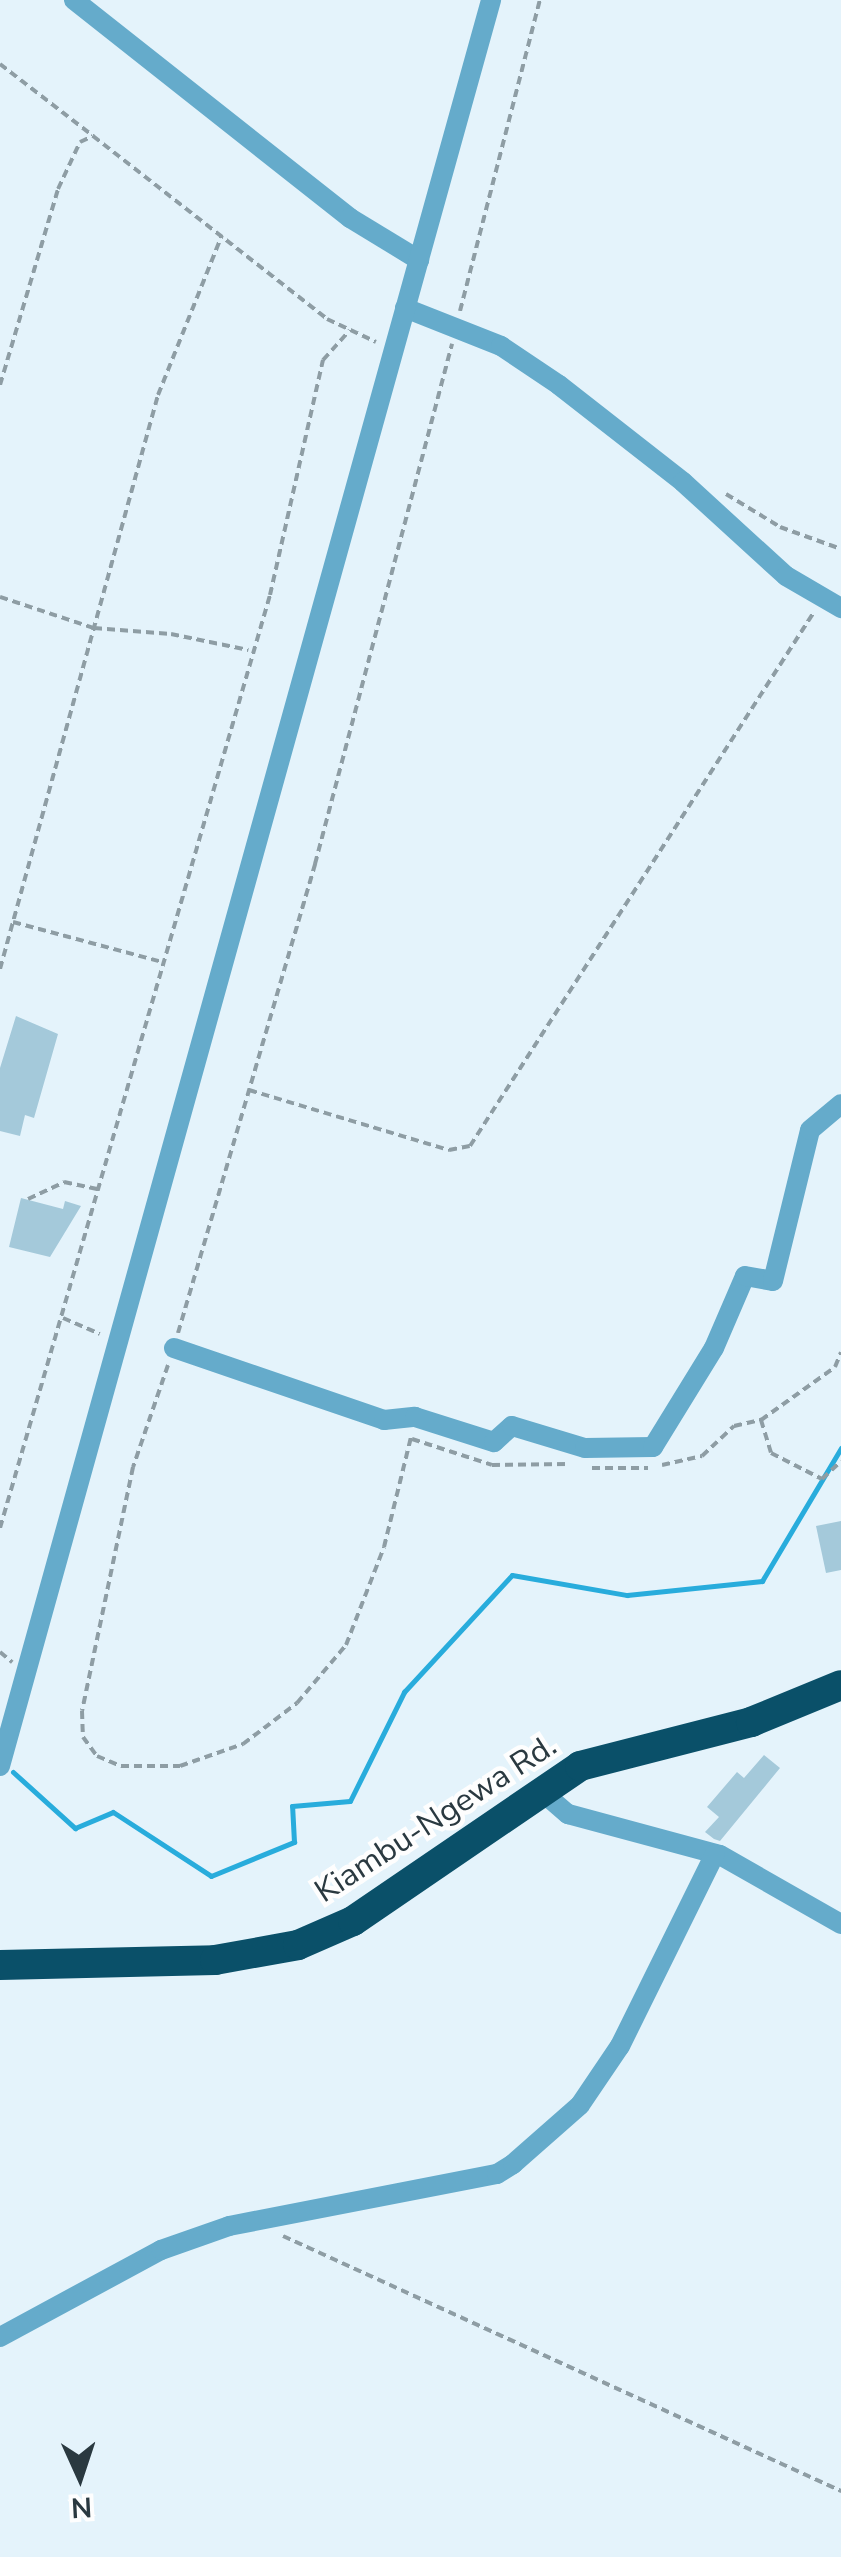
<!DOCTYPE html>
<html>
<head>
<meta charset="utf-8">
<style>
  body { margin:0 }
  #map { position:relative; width:841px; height:2557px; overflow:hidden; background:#e4f3fb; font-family:"Nunito Sans",sans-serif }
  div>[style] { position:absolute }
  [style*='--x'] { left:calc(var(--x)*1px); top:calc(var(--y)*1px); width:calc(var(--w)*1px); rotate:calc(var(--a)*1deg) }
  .stream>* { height:5px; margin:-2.5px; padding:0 2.5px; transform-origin:2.5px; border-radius:2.5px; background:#28acdc }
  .building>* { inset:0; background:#a4c9da }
  .path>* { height:4px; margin-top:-2px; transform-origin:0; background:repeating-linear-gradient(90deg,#8e9da4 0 8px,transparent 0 13px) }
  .minor>* { height:20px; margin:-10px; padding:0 10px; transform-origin:10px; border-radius:10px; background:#65abcb }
  .highway>* { height:30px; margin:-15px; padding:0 15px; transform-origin:15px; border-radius:15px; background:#0a5069 }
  span { translate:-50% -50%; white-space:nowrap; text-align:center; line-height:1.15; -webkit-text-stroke:9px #fefefe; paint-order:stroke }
  .street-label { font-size:32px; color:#2a3940 }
  .north { position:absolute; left:30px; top:2427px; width:100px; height:100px; -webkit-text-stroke:8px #fefefe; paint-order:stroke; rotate:177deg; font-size:28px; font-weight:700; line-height:40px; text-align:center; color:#2a3940 }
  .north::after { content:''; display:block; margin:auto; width:35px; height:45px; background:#2a3940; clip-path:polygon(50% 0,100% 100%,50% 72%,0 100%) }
</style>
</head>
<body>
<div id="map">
  <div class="stream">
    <i style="--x:13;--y:1772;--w:84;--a:42.1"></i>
    <i style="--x:75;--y:1828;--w:41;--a:-22.8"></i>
    <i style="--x:113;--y:1812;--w:117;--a:33.1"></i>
    <i style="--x:211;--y:1876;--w:90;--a:-22.3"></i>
    <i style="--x:294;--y:1842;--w:36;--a:-93"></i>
    <i style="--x:292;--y:1806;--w:58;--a:-4.9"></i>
    <i style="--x:350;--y:1801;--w:122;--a:-63.6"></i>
    <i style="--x:404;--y:1692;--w:159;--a:-47.3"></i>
    <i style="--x:512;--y:1575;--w:117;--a:9.9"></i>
    <i style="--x:627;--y:1595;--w:136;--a:-5.9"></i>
    <i style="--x:762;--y:1581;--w:155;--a:-59.3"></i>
  </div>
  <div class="building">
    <i style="clip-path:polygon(16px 1016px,58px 1034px,34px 1118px,25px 1115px,20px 1136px,0 1131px,0 1068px)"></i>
    <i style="clip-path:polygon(21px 1198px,63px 1209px,65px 1201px,81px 1206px,50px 1257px,9px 1247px)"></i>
    <i style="clip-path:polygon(841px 1521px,841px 1570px,826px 1573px,816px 1526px)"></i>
    <i style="clip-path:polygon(764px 1755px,780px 1768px,720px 1841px,714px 1839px,705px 1832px,719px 1817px,707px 1807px,737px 1772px,744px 1778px)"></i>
  </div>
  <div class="path">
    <i style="--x:0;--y:64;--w:118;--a:37.7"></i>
    <i style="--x:460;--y:311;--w:321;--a:-75.6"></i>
    <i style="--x:0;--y:385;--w:204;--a:-73.5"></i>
    <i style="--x:58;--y:189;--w:52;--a:-64.9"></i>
    <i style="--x:80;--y:142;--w:14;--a:-25"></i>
    <i style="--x:93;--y:136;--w:297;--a:38"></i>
    <i style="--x:327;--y:319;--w:54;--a:25.1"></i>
    <i style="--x:726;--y:494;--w:63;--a:31.4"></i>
    <i style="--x:780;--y:527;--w:65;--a:19.8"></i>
    <i style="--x:0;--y:597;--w:99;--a:18.3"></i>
    <i style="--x:94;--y:628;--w:77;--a:4.5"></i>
    <i style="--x:171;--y:634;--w:79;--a:11.7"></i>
    <i style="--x:13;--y:922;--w:154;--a:15"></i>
    <i style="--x:0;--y:969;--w:595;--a:-74.61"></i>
    <i style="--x:158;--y:395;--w:172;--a:-68.2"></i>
    <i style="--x:249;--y:1090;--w:209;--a:16.7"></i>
    <i style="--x:449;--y:1150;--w:21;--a:-11"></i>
    <i style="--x:470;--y:1146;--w:635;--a:-57.21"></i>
    <i style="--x:28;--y:1199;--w:40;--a:-25"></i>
    <i style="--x:64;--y:1182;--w:35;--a:12"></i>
    <i style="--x:63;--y:1318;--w:40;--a:23.4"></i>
    <i style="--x:178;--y:1333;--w:489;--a:-73.7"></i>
    <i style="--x:315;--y:864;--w:538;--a:-75.24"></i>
    <i style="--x:168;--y:1365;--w:108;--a:108.9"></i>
    <i style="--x:133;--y:1467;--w:249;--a:101.8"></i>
    <i style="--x:82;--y:1711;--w:26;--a:88"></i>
    <i style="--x:83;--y:1737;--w:24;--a:54"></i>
    <i style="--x:97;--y:1756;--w:26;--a:23"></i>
    <i style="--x:121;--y:1766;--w:59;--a:0"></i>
    <i style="--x:180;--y:1766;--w:67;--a:-19.2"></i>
    <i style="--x:243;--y:1744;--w:68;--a:-37.2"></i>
    <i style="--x:297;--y:1703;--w:76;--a:-49.8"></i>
    <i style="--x:346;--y:1645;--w:105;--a:-68.8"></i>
    <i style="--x:384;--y:1547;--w:113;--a:-76.2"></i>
    <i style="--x:761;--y:1420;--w:34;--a:73"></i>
    <i style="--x:771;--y:1453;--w:57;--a:27"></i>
    <i style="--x:822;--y:1479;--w:26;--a:-43"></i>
    <i style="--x:412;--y:1439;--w:84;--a:18"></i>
    <i style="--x:492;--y:1465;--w:76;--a:-0.8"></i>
    <i style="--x:662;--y:1465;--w:41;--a:-12.7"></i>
    <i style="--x:702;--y:1456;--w:44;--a:-43.2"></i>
    <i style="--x:734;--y:1426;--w:28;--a:-13"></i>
    <i style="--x:761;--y:1420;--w:91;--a:-35.6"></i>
    <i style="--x:835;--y:1367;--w:16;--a:-68"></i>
    <i style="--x:592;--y:1468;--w:56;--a:0"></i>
    <i style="--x:0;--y:1528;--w:971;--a:-73.86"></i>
    <i style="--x:270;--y:595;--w:241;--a:-77.3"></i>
    <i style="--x:323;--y:360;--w:40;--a:-48"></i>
    <i style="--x:0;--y:1652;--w:16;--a:40"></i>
    <i style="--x:283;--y:2236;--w:614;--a:24.56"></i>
  </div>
  <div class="minor">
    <i style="--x:74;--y:0;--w:352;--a:38.3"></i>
    <i style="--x:350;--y:218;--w:81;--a:31.3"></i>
    <i style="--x:405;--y:308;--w:103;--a:21.6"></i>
    <i style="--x:501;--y:346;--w:70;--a:33.9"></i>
    <i style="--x:559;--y:385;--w:157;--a:38"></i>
    <i style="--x:683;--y:482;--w:139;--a:42.4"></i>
    <i style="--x:786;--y:576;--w:64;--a:30.2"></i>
    <i style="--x:174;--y:1348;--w:222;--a:18.9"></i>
    <i style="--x:384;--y:1420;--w:31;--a:-6"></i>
    <i style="--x:415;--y:1417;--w:83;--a:17.6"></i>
    <i style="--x:494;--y:1442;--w:24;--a:-42"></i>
    <i style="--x:512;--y:1426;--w:76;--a:16.8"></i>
    <i style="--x:585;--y:1448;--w:68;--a:-0.8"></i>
    <i style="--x:653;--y:1447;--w:116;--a:-58.4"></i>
    <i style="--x:714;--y:1348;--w:78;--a:-66.7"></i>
    <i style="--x:745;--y:1276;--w:28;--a:10"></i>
    <i style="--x:773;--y:1281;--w:155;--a:-76.2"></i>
    <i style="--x:810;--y:1130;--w:40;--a:-40"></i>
    <i style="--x:0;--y:1766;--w:1833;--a:-74.46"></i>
    <i style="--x:540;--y:1790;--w:37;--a:41"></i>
    <i style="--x:568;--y:1814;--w:157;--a:15.1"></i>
    <i style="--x:720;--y:1855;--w:139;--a:29.7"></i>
    <i style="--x:0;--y:2337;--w:183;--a:-28.4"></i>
    <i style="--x:161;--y:2250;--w:72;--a:-19.4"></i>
    <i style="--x:229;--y:2226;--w:273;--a:-11"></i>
    <i style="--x:497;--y:2174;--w:19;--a:-32"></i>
    <i style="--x:513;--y:2164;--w:89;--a:-41.4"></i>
    <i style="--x:580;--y:2105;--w:71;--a:-55.9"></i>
    <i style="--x:620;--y:2046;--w:214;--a:-63.7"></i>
  </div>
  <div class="highway">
    <i style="--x:0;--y:1965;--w:215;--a:-1.3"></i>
    <i style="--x:215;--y:1960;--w:84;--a:-10.2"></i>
    <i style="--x:298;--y:1945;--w:60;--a:-23.6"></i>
    <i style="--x:353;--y:1921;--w:275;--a:-34.3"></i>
    <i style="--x:580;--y:1766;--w:177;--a:-14.4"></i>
    <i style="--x:751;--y:1722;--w:97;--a:-22.3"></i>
  </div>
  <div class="street-label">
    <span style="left:436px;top:1819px;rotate:-33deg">Kiambu-Ngewa Rd.</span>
  </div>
  <div class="north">N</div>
</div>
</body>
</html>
